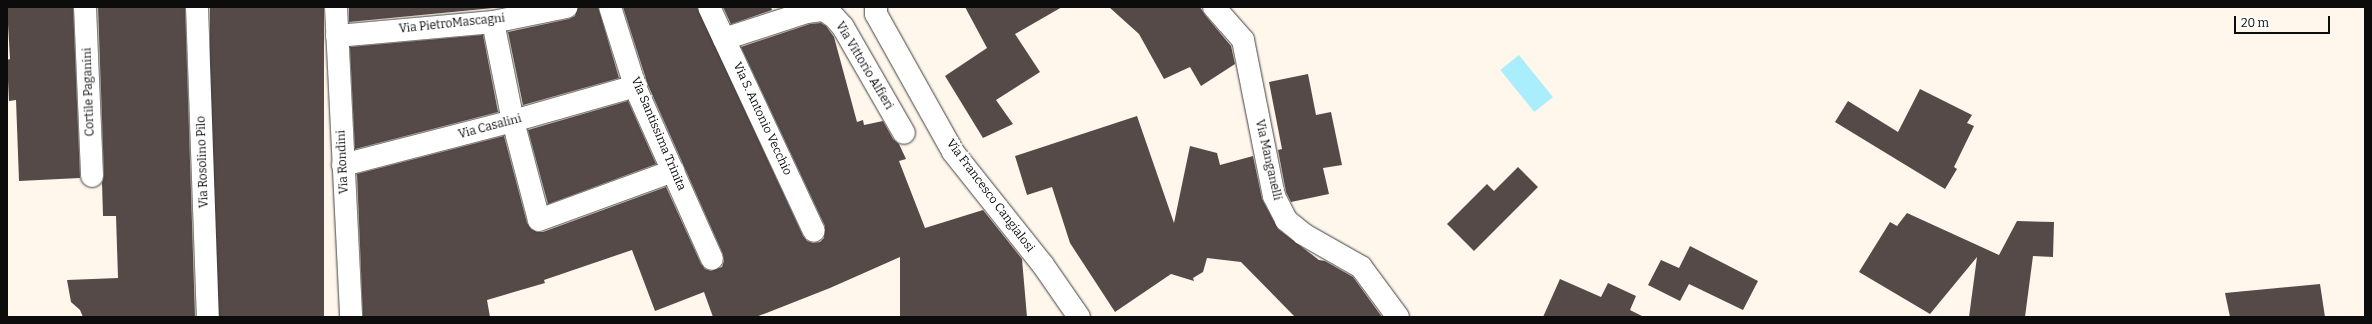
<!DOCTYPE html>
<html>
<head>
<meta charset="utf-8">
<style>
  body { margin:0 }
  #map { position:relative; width:2372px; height:324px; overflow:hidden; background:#fff7eb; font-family:Bitter,serif }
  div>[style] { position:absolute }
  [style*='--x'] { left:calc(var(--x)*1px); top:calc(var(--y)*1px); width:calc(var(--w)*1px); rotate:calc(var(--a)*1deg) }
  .water>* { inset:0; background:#aaedfc; transform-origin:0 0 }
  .building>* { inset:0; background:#564a48; transform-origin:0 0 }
  .roads { filter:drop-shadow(0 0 1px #3f3f3f) drop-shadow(0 0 1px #3f3f3f) }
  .minor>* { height:22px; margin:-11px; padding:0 11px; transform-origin:11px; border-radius:11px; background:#fff }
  span { translate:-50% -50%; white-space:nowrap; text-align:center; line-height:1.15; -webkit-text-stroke:4px #fff; paint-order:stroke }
  .street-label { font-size:12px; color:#0c0c0c }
  .frame { position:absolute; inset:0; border:8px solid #0c0c0c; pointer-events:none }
  .scale { position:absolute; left:2234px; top:16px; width:96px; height:18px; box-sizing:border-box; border:2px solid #0c0c0c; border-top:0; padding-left:5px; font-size:12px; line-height:14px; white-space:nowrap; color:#0c0c0c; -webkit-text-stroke:3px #fff; paint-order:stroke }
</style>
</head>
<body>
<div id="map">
  <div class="water">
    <i style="left:1519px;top:55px;width:54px;height:24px;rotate:51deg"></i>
  </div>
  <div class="building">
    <i style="clip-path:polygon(7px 7px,73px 7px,80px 178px,19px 181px,16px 100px,9px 101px,7px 60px,10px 59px)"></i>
    <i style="clip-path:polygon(98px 7px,185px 7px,195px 317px,83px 317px,80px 310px,71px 302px,67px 280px,118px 278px,116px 216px,103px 216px,102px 183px,104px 175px)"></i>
    <i style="left:210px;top:7px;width:114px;height:310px"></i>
    <i style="clip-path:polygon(349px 7px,504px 7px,349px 22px)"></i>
    <i style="clip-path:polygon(578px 7px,598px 7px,619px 78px,523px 105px,508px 32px,569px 19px,575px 16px)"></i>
    <i style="clip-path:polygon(623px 7px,697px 7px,803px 236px,807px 241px,813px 243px,820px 242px,824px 238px,825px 226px,741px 47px,810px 24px,821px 23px,826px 26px,834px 37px,857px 122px,863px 120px,864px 125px,883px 121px,893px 139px,899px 144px,906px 159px,899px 161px,925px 228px,983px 210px,1022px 259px,1027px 317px,900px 317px,900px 257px,830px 288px,756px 317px,713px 317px,704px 292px,655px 311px,632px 250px,544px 280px,545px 283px,487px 300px,490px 317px,363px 317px,357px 174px,504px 136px,527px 223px,531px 229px,537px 232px,543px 232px,666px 187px,701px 264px,705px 269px,711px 271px,722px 267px,724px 261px,723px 254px,648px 85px)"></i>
    <i style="clip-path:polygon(723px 7px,771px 7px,772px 10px,731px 24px)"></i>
    <i style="clip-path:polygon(965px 7px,1062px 7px,1015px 34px,1040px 72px,996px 100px,1013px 124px,983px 138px,945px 76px,987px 48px)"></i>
    <i style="clip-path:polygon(1109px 7px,1200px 7px,1205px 15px,1231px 46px,1235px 64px,1201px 86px,1190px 67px,1164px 79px,1139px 34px)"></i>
    <i style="clip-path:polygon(483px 35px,498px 112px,355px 149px,350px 47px)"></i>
    <i style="clip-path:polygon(1308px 74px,1316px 115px,1331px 112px,1342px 165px,1323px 168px,1329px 194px,1291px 202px,1286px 192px,1278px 150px,1282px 149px,1269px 82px)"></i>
    <i style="clip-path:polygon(1920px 89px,1972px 115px,1967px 123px,1974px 126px,1954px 167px,1957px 169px,1945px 189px,1835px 122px,1848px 101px,1898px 132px)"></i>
    <i style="clip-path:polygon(628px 101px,656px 164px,548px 204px,528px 130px)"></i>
    <i style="clip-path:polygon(1137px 116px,1174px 223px,1190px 146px,1217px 153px,1220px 165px,1253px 156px,1262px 199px,1278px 229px,1319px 260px,1325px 261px,1353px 277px,1382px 317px,1295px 317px,1241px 262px,1207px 258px,1203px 272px,1193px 278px,1194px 281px,1171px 274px,1115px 312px,1070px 243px,1052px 187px,1027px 195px,1015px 156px)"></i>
    <i style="clip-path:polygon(1518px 167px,1538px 187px,1474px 251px,1447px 224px,1487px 184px,1494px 191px)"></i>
    <i style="clip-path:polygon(1907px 213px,1999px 255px,2017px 221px,2054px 222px,2053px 257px,2033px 256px,2025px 317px,1969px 317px,1977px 257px,1930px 314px,1859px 272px,1890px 222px,1897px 226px)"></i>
    <i style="clip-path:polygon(1690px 246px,1758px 281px,1743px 310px,1689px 284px,1680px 301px,1648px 285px,1661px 260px,1679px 268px)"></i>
    <i style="clip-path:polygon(1560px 279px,1601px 297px,1608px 283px,1636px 296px,1630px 310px,1644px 317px,1543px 317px)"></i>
    <i style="clip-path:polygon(2320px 284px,2325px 317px,2230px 317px,2225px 293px)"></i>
  </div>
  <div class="roads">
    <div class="minor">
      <i style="--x:85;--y:7;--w:169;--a:87.6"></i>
      <i style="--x:197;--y:7;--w:310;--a:88"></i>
      <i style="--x:336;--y:7;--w:310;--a:87.2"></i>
      <i style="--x:610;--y:7;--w:86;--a:72.4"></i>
      <i style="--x:636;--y:89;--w:186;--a:65.9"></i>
      <i style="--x:709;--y:7;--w:247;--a:64.9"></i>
      <i style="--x:876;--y:7;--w:7;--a:90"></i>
      <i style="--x:876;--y:14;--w:158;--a:60.8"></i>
      <i style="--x:953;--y:152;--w:144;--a:51.5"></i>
      <i style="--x:1043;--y:265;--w:63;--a:55.3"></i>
      <i style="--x:1214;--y:7;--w:44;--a:48.7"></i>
      <i style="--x:1243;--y:40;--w:159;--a:78.8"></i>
      <i style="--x:1274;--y:196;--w:27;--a:63"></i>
      <i style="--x:1286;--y:220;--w:22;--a:39"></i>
      <i style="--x:1303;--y:234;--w:67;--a:29.6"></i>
      <i style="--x:1361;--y:267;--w:62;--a:53.5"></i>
      <i style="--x:493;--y:22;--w:101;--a:78.6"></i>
      <i style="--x:513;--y:121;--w:102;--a:75.3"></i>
      <i style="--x:539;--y:220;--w:143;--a:-20.1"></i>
      <i style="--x:337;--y:36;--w:157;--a:-5.1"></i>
      <i style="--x:493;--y:22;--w:75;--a:-11.6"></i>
      <i style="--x:724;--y:39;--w:87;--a:-18"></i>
      <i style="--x:807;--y:12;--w:17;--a:-7"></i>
      <i style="--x:824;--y:10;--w:12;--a:35"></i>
      <i style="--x:834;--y:17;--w:13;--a:48"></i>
      <i style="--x:843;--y:27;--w:122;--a:60.1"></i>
      <i style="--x:343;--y:165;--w:176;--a:-14.5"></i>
      <i style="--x:513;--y:121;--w:128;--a:-15.9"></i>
    </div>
  </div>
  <div class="street-label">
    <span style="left:452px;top:24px;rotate:-6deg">Via PietroMascagni</span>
    <span style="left:864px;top:66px;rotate:59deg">Via Vittorio Alfieri</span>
    <span style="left:89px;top:92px;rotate:-92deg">Cortile Paganini</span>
    <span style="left:762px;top:119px;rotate:65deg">Via S. Antonio Vecchio</span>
    <span style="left:490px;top:127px;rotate:-15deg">Via Casalini</span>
    <span style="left:658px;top:134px;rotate:67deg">Via Santissima Trinita</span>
    <span style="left:1268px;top:160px;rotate:77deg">Via Manganelli</span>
    <span style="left:203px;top:162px;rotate:-92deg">Via Rosolino Pilo</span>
    <span style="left:343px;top:162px;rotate:-93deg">Via Rondini</span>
    <span style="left:990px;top:196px;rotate:53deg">Via Francesco Cangialosi</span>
  </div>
  <div class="frame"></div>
  <div class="scale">20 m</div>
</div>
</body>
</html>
